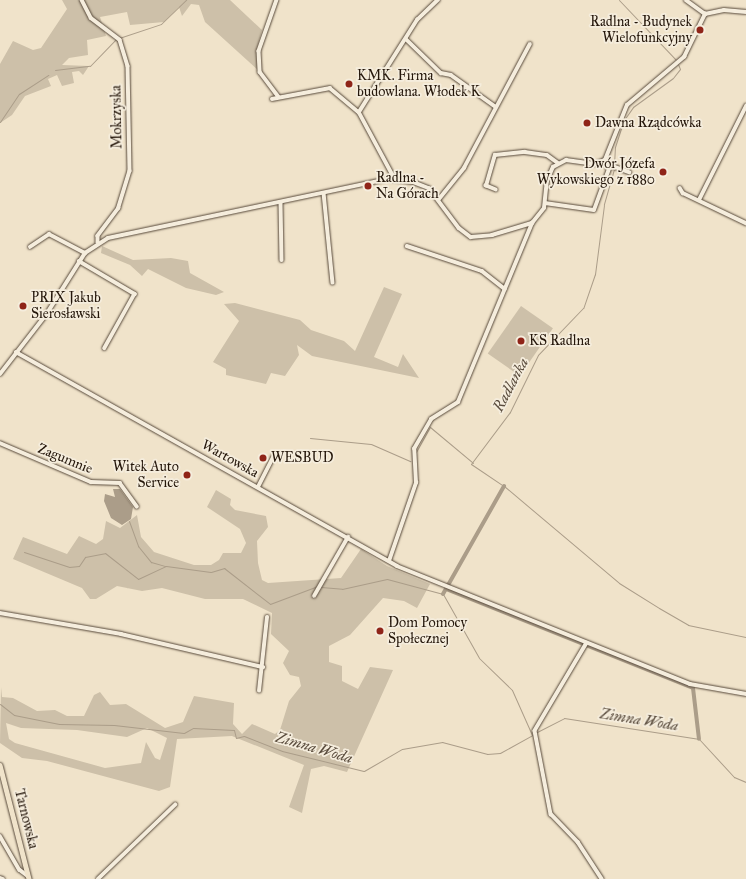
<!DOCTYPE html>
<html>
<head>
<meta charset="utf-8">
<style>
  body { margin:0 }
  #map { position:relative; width:746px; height:879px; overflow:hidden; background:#f0e3ca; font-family:"IM FELL Great Primer",serif }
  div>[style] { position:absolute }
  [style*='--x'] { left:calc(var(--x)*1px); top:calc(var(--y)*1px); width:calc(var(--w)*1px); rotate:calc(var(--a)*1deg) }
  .green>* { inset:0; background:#cdc0a9; transform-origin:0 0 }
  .water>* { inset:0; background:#ab9d89 }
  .stream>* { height:1px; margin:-0.5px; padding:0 0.5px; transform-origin:0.5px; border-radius:0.5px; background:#ab9d89 }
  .canal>* { height:4px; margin:-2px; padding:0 2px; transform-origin:2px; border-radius:2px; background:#ab9d89 }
  .roads { filter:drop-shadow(0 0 1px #57493a) drop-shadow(0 0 1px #57493a) }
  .minor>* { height:3.5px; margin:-1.75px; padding:0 1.75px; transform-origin:1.75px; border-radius:1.75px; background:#f5eddd }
  .major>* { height:4.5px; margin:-2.25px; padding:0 2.25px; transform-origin:2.25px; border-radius:2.25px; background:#f0e3ca }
  .dots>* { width:11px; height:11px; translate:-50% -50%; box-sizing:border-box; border:2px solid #f5eddd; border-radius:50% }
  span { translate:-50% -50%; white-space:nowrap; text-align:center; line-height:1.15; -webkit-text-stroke:3.5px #f5eddd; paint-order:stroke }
  .poi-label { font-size:14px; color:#24160a }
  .right { translate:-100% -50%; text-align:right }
  .left { translate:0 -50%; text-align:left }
  .street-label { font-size:14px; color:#24160a }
  .water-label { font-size:15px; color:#5a4c3d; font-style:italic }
</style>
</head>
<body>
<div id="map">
  <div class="green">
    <i style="clip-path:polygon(62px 0,230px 0,262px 30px,257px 49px,260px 72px,205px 22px,199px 5px,191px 4px,182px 16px,179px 7px,164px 22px,130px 25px,127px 12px,100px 17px,106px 36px,87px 40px,88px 55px,69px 58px,62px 65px,89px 66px,83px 75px,79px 71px,72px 72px,74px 83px,62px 86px,57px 75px,48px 79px,51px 86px,25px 96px,12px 115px,0 123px,0 64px,13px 41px,33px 50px,41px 48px,67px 9px)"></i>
    <i style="clip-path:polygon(102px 246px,133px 260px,171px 258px,188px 261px,190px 273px,224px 292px,216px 295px,186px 288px,148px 269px,142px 276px,130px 265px,101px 253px)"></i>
    <i style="clip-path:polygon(384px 287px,402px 294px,374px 357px,398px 367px,403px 354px,419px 378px,312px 356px,297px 345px,299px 355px,285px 376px,271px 373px,266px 384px,226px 375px,226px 369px,213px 362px,239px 321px,224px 304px,235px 303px,300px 320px,311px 330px,344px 341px,355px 351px)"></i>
    <i style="left:521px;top:306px;width:39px;height:58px;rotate:35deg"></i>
    <i style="clip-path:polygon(evenodd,216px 490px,231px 499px,230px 505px,235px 510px,266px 516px,268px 527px,257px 541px,258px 563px,262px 580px,268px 583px,341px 578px,361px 549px,387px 566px,430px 584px,417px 608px,404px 601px,383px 598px,350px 635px,329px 646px,329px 662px,342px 666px,342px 681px,358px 689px,370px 667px,393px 670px,347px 772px,324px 766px,311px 769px,302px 813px,289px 807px,304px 765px,232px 736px,177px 739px,170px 787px,159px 791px,47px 761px,22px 758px,0 743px,1px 687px,2px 697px,13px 698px,37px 711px,55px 710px,67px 716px,84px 716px,94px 695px,100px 692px,110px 705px,126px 704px,165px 728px,183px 722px,194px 696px,234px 703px,233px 724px,242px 734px,252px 724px,275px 734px,280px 730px,289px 701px,301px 686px,299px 677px,290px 675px,283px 663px,289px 651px,271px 634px,272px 613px,243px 599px,205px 599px,162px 588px,142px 591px,117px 586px,96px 599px,90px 599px,82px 588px,13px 559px,23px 537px,67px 554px,79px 536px,96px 544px,103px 539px,106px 521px,120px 528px,137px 515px,141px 537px,154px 552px,194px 565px,211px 565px,219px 560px,223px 553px,241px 553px,246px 543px,240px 529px,207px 507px,216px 490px,6px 723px,21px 728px,77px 730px,127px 737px,147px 728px,167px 738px,160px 760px,155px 758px,146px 742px,141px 763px,105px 768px,15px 743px,9px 739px,6px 723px)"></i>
  </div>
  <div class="water">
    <i style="clip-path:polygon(113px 489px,120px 489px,133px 507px,131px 519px,122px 525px,111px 518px,104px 501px,105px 494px,115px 497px)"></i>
  </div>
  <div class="stream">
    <i style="--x:619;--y:0;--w:84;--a:46.4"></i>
    <i style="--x:119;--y:38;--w:44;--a:-18.4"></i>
    <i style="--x:161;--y:24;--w:35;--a:-44"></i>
    <i style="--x:55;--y:70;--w:35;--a:-7"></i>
    <i style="--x:90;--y:66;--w:37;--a:-46"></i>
    <i style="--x:0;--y:122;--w:34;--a:-56"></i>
    <i style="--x:19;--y:94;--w:35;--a:-33"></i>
    <i style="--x:614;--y:165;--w:18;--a:-87"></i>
    <i style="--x:615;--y:147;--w:28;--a:-72"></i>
    <i style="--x:624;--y:120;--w:16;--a:-55"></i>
    <i style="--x:633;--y:107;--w:49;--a:-35.9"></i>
    <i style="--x:673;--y:78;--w:11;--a:-52"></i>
    <i style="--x:680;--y:69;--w:5;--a:-112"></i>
    <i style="--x:614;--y:169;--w:37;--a:106"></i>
    <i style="--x:604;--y:205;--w:70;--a:97.4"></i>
    <i style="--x:595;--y:274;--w:36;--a:109"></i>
    <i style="--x:583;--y:308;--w:65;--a:133.8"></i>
    <i style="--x:538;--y:355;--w:64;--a:116.2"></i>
    <i style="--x:510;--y:412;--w:65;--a:126.9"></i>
    <i style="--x:471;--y:464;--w:40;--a:34"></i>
    <i style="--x:504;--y:486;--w:150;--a:40.1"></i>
    <i style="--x:619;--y:583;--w:47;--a:32"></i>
    <i style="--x:659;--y:608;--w:34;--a:30"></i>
    <i style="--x:688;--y:625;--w:59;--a:11.7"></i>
    <i style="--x:310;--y:438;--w:61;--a:5.6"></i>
    <i style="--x:371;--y:444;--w:43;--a:23.6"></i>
    <i style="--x:416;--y:452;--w:29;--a:-61"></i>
    <i style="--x:430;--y:427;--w:56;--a:39.9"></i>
    <i style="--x:129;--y:521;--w:27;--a:70"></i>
    <i style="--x:138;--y:546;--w:21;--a:51"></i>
    <i style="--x:151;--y:562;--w:15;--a:16"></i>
    <i style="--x:24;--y:552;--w:47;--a:18.4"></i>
    <i style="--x:69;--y:567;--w:10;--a:-6"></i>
    <i style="--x:79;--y:566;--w:11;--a:-56"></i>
    <i style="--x:85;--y:557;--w:20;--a:-11"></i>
    <i style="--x:105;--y:553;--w:42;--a:38.2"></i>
    <i style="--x:138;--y:579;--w:31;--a:-25"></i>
    <i style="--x:166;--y:566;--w:45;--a:7.6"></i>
    <i style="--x:211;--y:572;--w:14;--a:-17"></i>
    <i style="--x:224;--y:568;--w:58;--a:38"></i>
    <i style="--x:270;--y:604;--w:51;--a:-20.6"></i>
    <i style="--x:321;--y:587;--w:21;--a:5"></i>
    <i style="--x:342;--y:589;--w:46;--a:-12.5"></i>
    <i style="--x:387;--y:579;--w:58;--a:15"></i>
    <i style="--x:443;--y:594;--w:73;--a:60.6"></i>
    <i style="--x:479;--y:658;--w:46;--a:44.1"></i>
    <i style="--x:512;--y:690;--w:49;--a:66"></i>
    <i style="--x:0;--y:704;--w:18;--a:38"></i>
    <i style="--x:14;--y:715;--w:46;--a:11.3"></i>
    <i style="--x:59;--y:724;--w:55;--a:1"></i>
    <i style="--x:114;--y:725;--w:70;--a:6.5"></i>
    <i style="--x:184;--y:733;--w:10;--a:-29"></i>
    <i style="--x:193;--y:728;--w:41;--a:2.8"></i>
    <i style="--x:234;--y:730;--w:8;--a:76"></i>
    <i style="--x:236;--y:738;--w:8;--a:-14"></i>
    <i style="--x:244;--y:736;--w:41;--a:21.5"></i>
    <i style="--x:282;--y:751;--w:84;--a:13.7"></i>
    <i style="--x:364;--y:771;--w:44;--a:-30.1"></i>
    <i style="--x:402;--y:749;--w:41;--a:-9.9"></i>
    <i style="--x:442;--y:742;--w:47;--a:14.9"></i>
    <i style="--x:487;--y:754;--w:13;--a:-4"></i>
    <i style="--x:500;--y:753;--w:39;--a:-29"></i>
    <i style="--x:537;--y:732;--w:30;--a:-27"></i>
    <i style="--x:564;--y:718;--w:137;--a:8.8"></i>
    <i style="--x:699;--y:739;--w:52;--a:47.4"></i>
    <i style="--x:734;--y:777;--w:13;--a:23"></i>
  </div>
  <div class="canal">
    <i style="--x:446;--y:589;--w:266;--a:21.8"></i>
    <i style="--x:693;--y:688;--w:51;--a:83.3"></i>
    <i style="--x:443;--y:594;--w:124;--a:-60.5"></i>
  </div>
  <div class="roads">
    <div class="minor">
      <i style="--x:82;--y:0;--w:20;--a:63"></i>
      <i style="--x:91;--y:18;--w:36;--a:37"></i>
      <i style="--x:120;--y:40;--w:27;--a:73"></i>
      <i style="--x:128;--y:66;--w:105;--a:88.9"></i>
      <i style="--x:130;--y:171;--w:39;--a:107"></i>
      <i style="--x:119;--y:208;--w:35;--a:127"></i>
      <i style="--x:98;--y:236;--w:6;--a:90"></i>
      <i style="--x:277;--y:0;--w:54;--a:109.4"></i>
      <i style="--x:259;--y:51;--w:21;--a:87"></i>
      <i style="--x:260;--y:72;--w:31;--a:53"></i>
      <i style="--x:686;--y:0;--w:24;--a:36"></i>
      <i style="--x:406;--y:39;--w:49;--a:44.2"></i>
      <i style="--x:441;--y:73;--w:10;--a:11"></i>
      <i style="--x:451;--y:75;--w:55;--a:35.4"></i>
      <i style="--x:272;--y:99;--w:59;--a:-10.7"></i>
      <i style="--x:330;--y:88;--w:38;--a:40"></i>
      <i style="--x:359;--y:112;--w:76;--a:61.8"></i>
      <i style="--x:359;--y:112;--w:109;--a:-57.8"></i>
      <i style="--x:417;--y:20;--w:29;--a:-44"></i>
      <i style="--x:604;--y:163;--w:27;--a:20"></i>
      <i style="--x:680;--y:188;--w:6;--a:59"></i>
      <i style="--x:683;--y:193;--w:70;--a:25.5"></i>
      <i style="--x:496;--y:190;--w:11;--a:-158"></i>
      <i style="--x:486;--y:186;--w:32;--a:-74"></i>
      <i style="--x:495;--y:155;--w:30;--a:-6"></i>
      <i style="--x:525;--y:152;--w:22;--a:8"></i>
      <i style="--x:547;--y:155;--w:14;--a:36"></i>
      <i style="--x:324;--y:193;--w:90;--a:84.3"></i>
      <i style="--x:439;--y:199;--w:40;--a:-51"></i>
      <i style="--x:464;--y:168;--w:140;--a:-62"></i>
      <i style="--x:699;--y:200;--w:105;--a:-63.4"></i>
      <i style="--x:281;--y:203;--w:57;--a:89"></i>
      <i style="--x:545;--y:203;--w:49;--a:8.1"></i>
      <i style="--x:594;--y:210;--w:44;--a:-69.9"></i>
      <i style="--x:609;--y:169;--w:9;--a:-131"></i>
      <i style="--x:407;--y:246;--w:79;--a:18.4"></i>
      <i style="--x:482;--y:271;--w:29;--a:38"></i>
      <i style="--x:30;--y:247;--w:23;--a:-34"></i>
      <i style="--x:49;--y:234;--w:41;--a:27.8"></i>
      <i style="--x:79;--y:261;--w:65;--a:30.5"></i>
      <i style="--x:135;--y:294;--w:62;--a:119.1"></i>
      <i style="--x:16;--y:352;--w:437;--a:29.3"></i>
      <i style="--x:397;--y:566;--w:316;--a:21.9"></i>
      <i style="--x:690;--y:684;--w:57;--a:10.1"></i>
      <i style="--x:0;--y:374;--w:75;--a:-52.1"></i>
      <i style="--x:46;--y:315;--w:73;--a:-57.8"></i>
      <i style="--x:85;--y:253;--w:27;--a:-33"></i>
      <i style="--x:108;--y:238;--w:286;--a:-11.9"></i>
      <i style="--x:388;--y:179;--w:25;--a:7"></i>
      <i style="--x:413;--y:182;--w:17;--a:21"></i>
      <i style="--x:429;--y:188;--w:50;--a:53.1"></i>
      <i style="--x:459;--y:228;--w:15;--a:37"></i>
      <i style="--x:471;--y:237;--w:21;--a:-5"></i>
      <i style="--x:492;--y:235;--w:42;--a:-16.7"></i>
      <i style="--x:532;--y:223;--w:19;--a:-51"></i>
      <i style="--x:544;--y:208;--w:27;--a:-84"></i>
      <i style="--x:547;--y:181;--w:15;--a:-67"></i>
      <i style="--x:553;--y:167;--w:15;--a:-28"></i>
      <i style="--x:566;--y:160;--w:29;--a:8"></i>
      <i style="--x:595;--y:164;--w:11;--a:-22"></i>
      <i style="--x:605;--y:160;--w:59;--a:-68.2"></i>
      <i style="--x:627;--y:105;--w:75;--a:-40.1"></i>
      <i style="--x:684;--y:57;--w:48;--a:-64"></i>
      <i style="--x:705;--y:14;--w:19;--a:-12"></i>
      <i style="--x:724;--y:10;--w:22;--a:5"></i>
      <i style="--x:0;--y:443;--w:99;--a:23.2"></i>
      <i style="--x:91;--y:482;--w:29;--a:2"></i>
      <i style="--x:120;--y:483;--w:29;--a:54"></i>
      <i style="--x:258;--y:487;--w:34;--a:-63"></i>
      <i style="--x:389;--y:561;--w:83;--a:-70.9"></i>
      <i style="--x:416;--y:483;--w:34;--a:-93"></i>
      <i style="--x:414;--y:449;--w:34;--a:-60"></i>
      <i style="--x:431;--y:419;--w:32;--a:-32"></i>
      <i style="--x:458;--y:402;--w:194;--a:-67.5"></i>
      <i style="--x:314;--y:596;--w:68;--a:-60"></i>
      <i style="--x:0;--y:613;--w:123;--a:9.8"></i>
      <i style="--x:121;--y:634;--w:146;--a:13.1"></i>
      <i style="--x:587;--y:643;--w:102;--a:120.6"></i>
      <i style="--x:535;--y:731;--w:85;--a:79.1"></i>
      <i style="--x:551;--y:814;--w:39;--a:46"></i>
      <i style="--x:578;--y:842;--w:44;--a:57"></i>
      <i style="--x:259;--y:691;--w:74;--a:-83.8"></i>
      <i style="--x:0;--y:836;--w:39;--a:60"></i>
      <i style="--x:20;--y:870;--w:10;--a:37"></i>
      <i style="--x:0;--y:878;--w:3;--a:18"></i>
      <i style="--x:98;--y:879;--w:107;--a:-43.9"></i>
    </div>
    <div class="major">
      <i style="--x:0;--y:765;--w:118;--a:75.7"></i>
    </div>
  </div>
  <div class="dots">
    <i style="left:700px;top:30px;background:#8f2418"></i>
    <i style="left:349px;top:84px;background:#8f2418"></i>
    <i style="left:587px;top:123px;background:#8f2418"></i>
    <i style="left:663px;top:172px;background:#8f2418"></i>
    <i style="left:368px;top:186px;background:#8f2418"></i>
    <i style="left:23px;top:306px;background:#8f2418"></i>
    <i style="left:521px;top:341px;background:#8f2418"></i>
    <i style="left:263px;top:458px;background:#8f2418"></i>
    <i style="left:187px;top:475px;background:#8f2418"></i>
    <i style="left:380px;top:631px;background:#8f2418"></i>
  </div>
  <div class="poi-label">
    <span class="right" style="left:692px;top:30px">Radlna - Budynek<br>Wielofunkcyjny</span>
    <span class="left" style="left:357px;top:84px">KMK. Firma<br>budowlana. Włodek K</span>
    <span class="left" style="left:595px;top:123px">Dawna Rządcówka</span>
    <span class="right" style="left:655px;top:172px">Dwór Józefa<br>Wykowskiego z 1880</span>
    <span class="left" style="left:376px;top:186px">Radlna -<br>Na Górach</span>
    <span class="left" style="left:31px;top:306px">PRIX Jakub<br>Sierosławski</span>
    <span class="left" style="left:529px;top:341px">KS Radlna</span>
    <span class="left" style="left:271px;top:458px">WESBUD</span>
    <span class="right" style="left:179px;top:475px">Witek Auto<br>Service</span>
    <span class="left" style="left:388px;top:631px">Dom Pomocy<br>Społecznej</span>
  </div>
  <div class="street-label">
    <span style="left:117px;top:117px;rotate:-91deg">Mokrzyska</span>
    <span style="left:65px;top:459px;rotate:22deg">Zagumnie</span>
    <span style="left:230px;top:459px;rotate:29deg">Wartowska</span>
    <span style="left:26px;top:819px;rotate:76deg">Tarnowska</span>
  </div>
  <div class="water-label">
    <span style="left:511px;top:385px;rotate:-62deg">Radlanka</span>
    <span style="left:639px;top:720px;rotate:9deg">Zimna Woda</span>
    <span style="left:314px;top:748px;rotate:16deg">Zimna Woda</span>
  </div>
</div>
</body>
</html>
